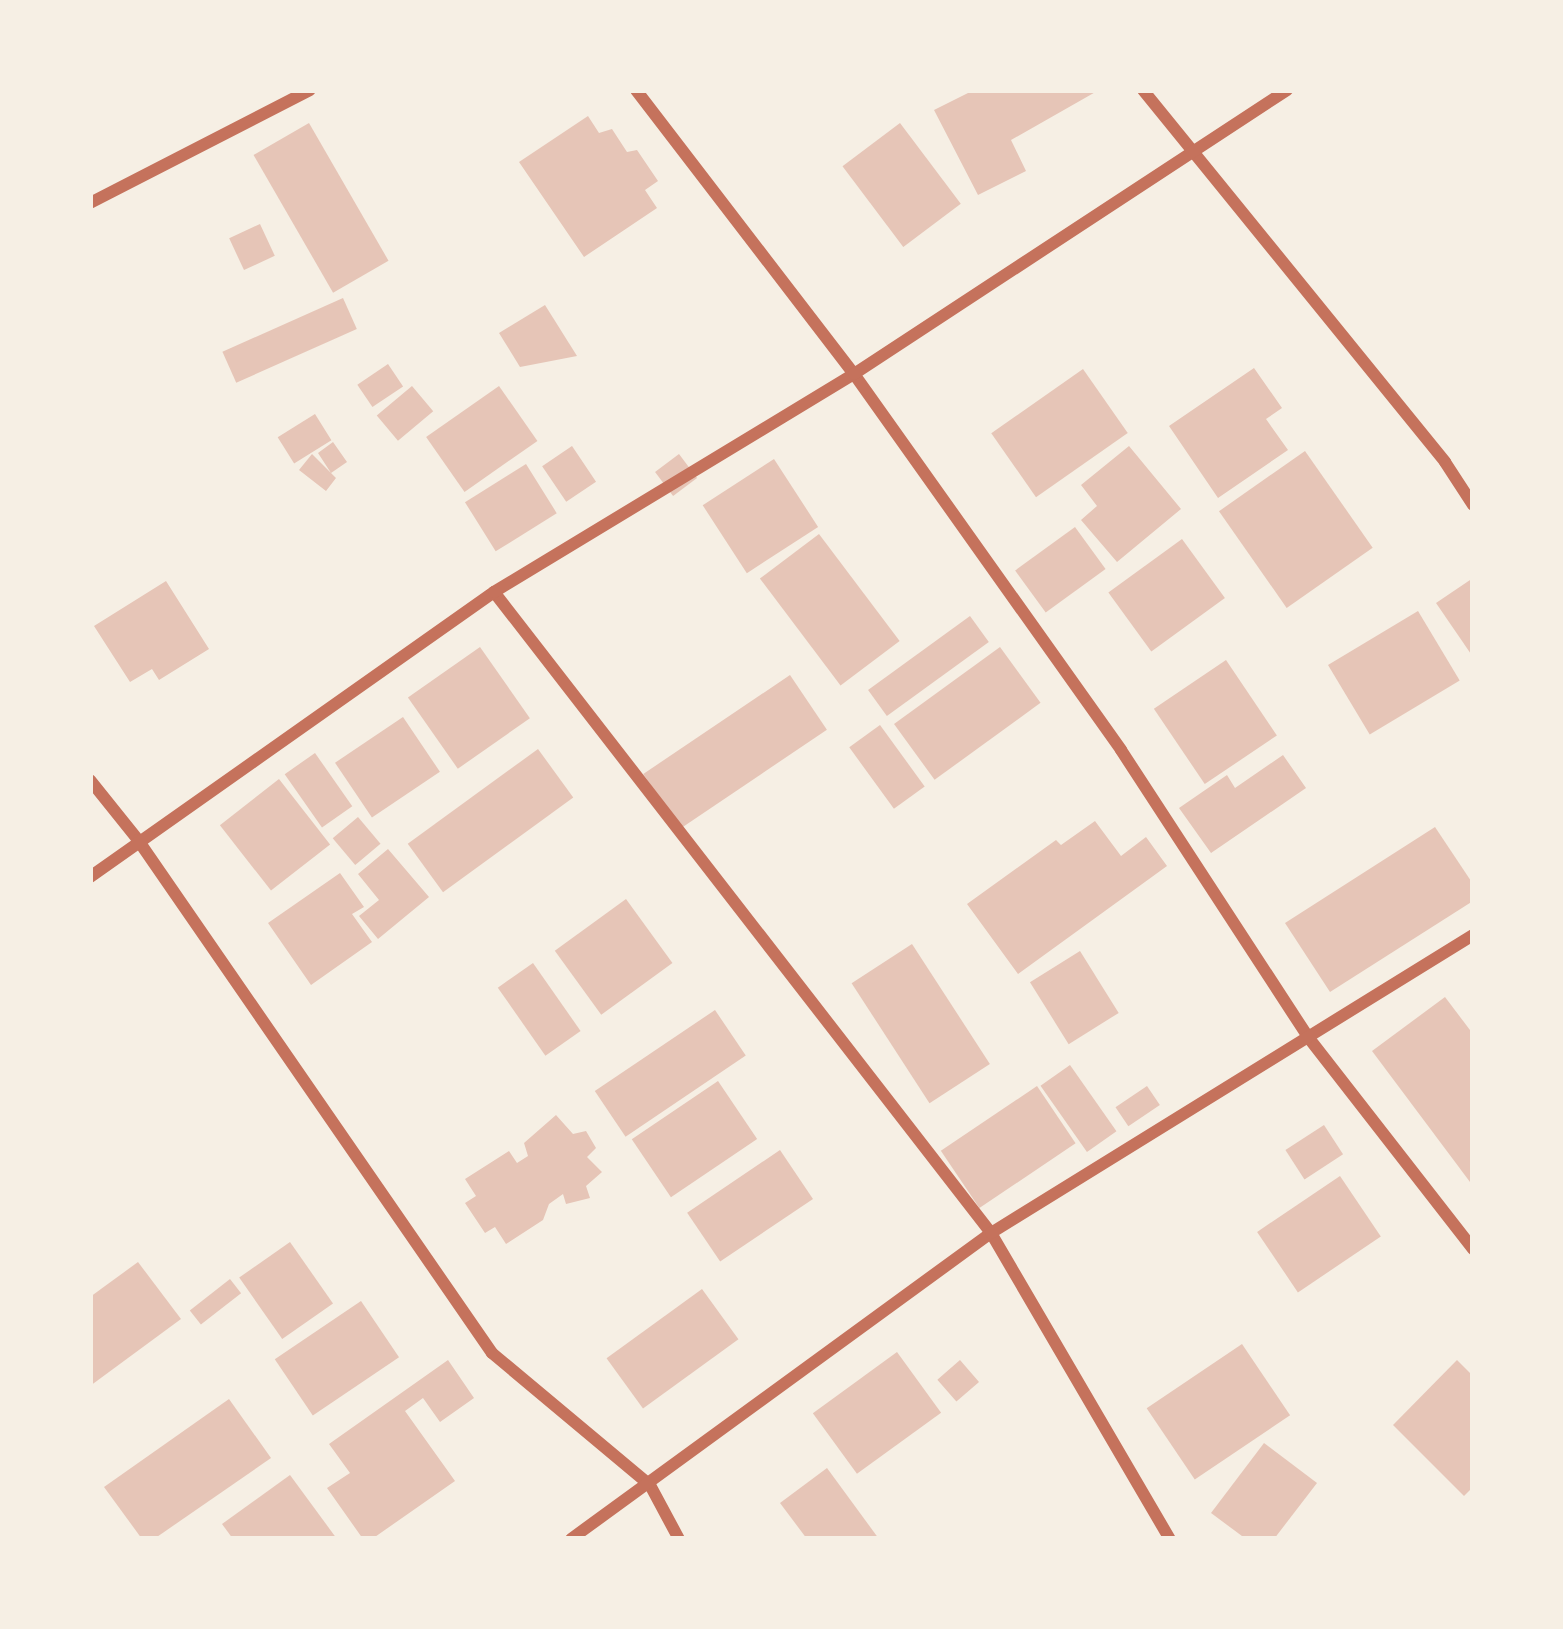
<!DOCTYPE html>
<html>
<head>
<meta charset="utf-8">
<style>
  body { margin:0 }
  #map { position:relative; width:1563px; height:1629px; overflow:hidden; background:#f6efe4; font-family:"Nunito Sans",sans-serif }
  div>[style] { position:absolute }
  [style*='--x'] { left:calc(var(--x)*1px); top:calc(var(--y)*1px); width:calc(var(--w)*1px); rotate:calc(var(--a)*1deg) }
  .building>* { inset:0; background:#e6c5b7; transform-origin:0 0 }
  .minor>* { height:12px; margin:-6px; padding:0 6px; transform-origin:6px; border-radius:6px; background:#c5725c }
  span { translate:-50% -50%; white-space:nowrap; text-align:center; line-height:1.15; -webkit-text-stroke:12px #f6efe4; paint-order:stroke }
  .frame { position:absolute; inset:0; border:93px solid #f6efe4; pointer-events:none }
</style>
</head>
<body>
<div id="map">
  <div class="building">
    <i style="clip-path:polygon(974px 90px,1099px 90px,1011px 140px,1026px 171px,978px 195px,934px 110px)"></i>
    <i style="clip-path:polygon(588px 116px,599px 133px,612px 129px,627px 152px,637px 150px,658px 181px,645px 190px,657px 208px,584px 257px,519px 162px)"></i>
    <i style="left:309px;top:123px;width:159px;height:64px;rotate:60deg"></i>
    <i style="left:900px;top:123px;width:101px;height:72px;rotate:53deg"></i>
    <i style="left:260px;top:224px;width:35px;height:34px;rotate:65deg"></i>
    <i style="left:343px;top:298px;width:34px;height:132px;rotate:66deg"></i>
    <i style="clip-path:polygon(545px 305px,577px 356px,520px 367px,499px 333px)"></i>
    <i style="left:388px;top:364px;width:27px;height:37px;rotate:56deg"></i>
    <i style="clip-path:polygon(1254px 368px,1282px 408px,1266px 419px,1288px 450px,1218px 498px,1169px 426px)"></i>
    <i style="left:1083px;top:369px;width:78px;height:112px;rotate:55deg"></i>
    <i style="left:412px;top:386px;width:33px;height:46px;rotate:50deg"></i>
    <i style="left:499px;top:386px;width:67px;height:89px;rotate:55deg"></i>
    <i style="left:315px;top:414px;width:31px;height:44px;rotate:58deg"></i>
    <i style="clip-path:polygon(333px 442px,347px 462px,331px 473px,336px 478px,326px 491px,299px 470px,312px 454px,331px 473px,318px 453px)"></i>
    <i style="left:572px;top:446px;width:43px;height:36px;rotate:56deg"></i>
    <i style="clip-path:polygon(1129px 446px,1181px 509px,1117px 562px,1081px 520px,1097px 506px,1081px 485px)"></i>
    <i style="left:1305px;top:451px;width:118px;height:105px;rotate:55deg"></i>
    <i style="left:679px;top:454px;width:30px;height:30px;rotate:53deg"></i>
    <i style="left:774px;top:459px;width:81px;height:85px;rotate:57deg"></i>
    <i style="left:526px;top:464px;width:58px;height:72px;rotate:58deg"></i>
    <i style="left:1075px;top:527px;width:52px;height:74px;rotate:54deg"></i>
    <i style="left:819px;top:534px;width:134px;height:74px;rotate:53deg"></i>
    <i style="left:1182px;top:539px;width:73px;height:91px;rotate:54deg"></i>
    <i style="clip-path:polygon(1473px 578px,1473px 657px,1436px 603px)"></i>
    <i style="clip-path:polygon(166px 581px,209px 649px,159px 680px,152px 669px,130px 682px,94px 626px)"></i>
    <i style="left:1418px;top:611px;width:81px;height:105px;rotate:59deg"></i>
    <i style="left:970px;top:616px;width:32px;height:126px;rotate:54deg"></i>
    <i style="left:480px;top:647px;width:87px;height:88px;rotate:55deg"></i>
    <i style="left:1000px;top:647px;width:69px;height:131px;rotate:54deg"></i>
    <i style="left:1226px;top:660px;width:91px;height:87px;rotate:56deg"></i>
    <i style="left:790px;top:675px;width:66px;height:177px;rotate:56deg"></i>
    <i style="left:403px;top:717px;width:66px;height:82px;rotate:56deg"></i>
    <i style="left:880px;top:725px;width:76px;height:38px;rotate:54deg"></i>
    <i style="left:538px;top:749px;width:60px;height:161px;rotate:54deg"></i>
    <i style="left:315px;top:753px;width:65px;height:37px;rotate:55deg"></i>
    <i style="clip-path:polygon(1283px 755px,1306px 788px,1211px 853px,1179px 808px,1227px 775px,1235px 788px)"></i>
    <i style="left:279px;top:779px;width:83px;height:75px;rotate:52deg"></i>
    <i style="left:358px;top:817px;width:35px;height:33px;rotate:50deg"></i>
    <i style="clip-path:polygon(1095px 821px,1121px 856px,1146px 837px,1167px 866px,1018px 974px,967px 904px,1056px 840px,1061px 845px)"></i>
    <i style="clip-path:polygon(1435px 827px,1473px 884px,1473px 901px,1330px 992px,1285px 923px)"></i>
    <i style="clip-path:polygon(388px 849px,429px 897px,378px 939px,359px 916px,379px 900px,358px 874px)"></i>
    <i style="clip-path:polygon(340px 873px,364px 907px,352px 914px,372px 942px,311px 985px,268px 923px)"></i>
    <i style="left:626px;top:899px;width:79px;height:88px;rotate:54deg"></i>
    <i style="left:912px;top:944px;width:143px;height:72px;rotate:57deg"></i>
    <i style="left:1080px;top:951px;width:73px;height:59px;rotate:58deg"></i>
    <i style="left:533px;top:963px;width:83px;height:43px;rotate:55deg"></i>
    <i style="clip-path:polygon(1445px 997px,1473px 1034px,1473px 1186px,1372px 1051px)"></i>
    <i style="left:715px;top:1010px;width:55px;height:145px;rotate:56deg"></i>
    <i style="left:1070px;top:1065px;width:81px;height:36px;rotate:55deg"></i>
    <i style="left:718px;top:1081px;width:70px;height:104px;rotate:56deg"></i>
    <i style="left:1037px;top:1086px;width:69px;height:116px;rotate:56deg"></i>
    <i style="left:1147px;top:1086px;width:23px;height:38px;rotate:56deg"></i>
    <i style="clip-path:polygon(556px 1115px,573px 1134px,586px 1131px,596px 1148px,587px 1157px,602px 1172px,586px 1186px,590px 1198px,566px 1204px,563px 1194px,549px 1204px,543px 1220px,506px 1244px,495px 1227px,485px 1233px,465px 1203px,476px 1196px,465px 1179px,509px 1151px,517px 1163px,528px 1156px,524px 1143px)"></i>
    <i style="left:1324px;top:1125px;width:35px;height:46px;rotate:57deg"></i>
    <i style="left:780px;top:1150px;width:59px;height:112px;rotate:56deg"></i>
    <i style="left:1340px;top:1176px;width:73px;height:100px;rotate:56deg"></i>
    <i style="left:290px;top:1242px;width:75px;height:62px;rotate:55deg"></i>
    <i style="clip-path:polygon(138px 1262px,181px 1319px,90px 1386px,90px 1297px)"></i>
    <i style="left:230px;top:1279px;width:18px;height:51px;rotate:52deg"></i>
    <i style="left:702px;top:1289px;width:62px;height:118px;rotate:54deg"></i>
    <i style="left:361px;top:1301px;width:68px;height:104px;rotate:56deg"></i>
    <i style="left:1242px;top:1344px;width:86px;height:115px;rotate:56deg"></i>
    <i style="left:897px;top:1352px;width:75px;height:104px;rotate:54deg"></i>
    <i style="clip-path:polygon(448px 1360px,474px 1398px,440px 1422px,423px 1398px,405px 1411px,455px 1481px,372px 1539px,363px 1539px,327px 1488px,350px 1473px,329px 1444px)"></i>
    <i style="left:960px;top:1360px;width:29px;height:30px;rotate:49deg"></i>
    <i style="clip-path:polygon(1457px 1360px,1473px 1376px,1473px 1487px,1464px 1496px,1393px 1425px)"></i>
    <i style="clip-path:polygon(229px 1399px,271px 1458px,154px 1539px,142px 1539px,104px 1487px)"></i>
    <i style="clip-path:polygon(1264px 1443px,1317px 1483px,1274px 1539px,1246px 1539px,1211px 1513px)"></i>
    <i style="clip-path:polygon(827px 1468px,879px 1539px,807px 1539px,780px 1503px)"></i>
    <i style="clip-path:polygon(290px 1475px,337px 1539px,233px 1539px,222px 1524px)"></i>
  </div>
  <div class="minor">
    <i style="--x:636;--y:90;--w:358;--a:52.5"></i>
    <i style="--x:854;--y:374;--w:461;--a:54.6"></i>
    <i style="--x:1121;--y:750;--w:343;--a:56.9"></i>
    <i style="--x:1308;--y:1037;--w:269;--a:52.1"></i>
    <i style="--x:1143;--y:90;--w:479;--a:50.9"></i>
    <i style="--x:1445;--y:462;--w:51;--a:56.9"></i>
    <i style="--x:90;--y:203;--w:247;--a:-27.2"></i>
    <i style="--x:494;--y:592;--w:811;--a:52.21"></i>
    <i style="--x:991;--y:1233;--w:355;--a:59.7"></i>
    <i style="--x:90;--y:780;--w:77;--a:51.3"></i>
    <i style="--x:138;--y:840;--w:623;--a:55.39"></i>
    <i style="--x:492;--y:1353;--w:206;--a:39.9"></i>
    <i style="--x:650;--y:1485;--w:61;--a:61.8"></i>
    <i style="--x:90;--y:877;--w:494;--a:-35.2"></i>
    <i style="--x:494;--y:592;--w:421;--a:-31.2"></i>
    <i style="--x:854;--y:374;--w:518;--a:-33.26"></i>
    <i style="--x:571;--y:1539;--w:520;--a:-36.08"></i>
    <i style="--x:991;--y:1233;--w:567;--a:-31.73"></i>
  </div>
  <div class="frame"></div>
</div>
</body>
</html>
